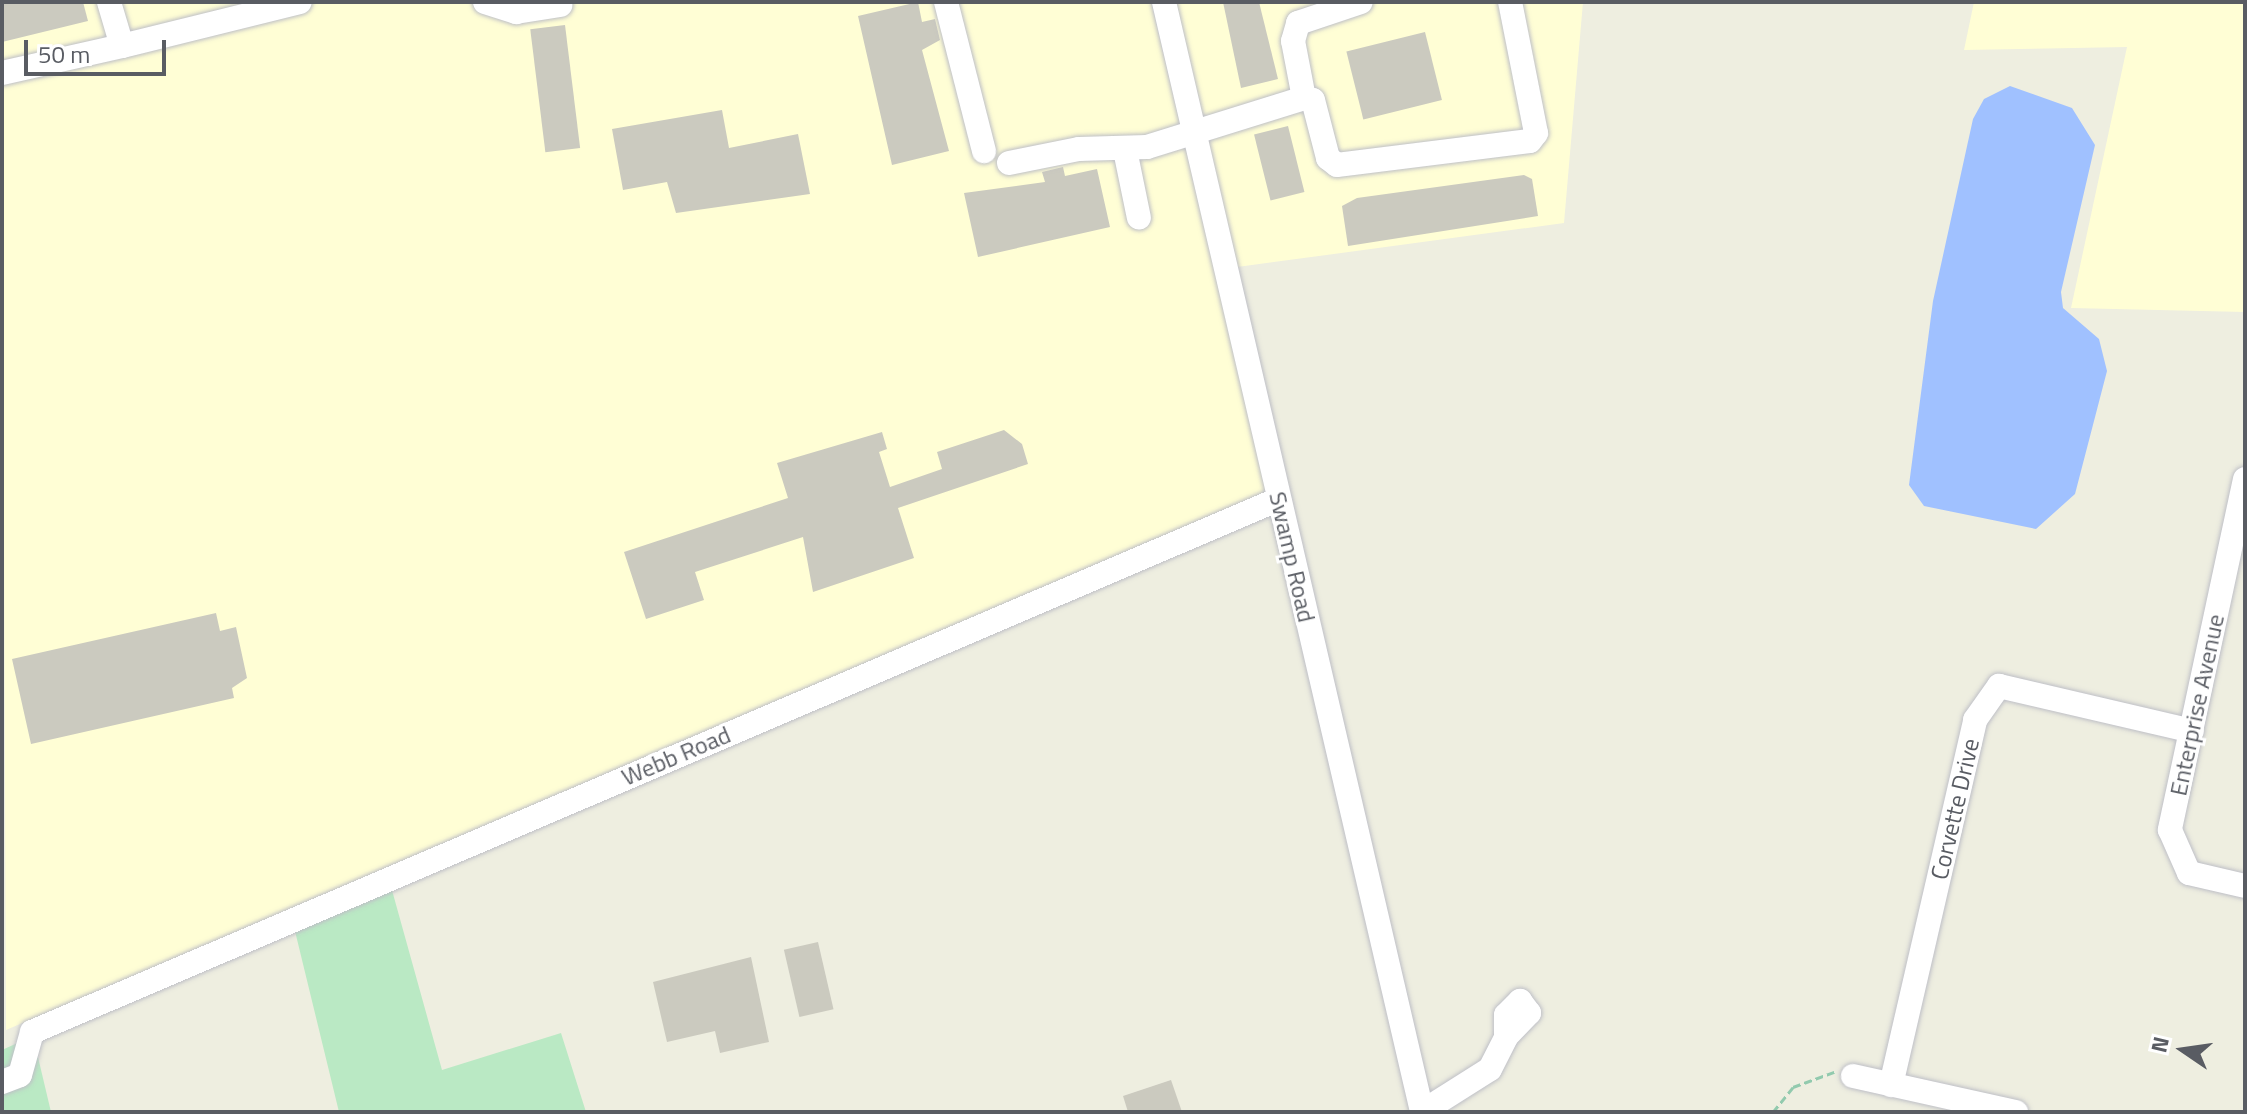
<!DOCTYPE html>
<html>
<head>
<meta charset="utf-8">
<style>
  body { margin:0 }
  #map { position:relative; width:2247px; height:1114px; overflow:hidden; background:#eeeee0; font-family:"Titillium Web",sans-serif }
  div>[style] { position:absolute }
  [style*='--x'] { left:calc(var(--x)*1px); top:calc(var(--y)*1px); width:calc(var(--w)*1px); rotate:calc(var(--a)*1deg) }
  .commercial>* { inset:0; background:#fffed5 }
  .green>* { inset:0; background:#bae9c4 }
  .water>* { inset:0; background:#a0c1ff }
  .building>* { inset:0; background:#cbcabf; transform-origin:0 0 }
  .path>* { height:3px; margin-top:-1.5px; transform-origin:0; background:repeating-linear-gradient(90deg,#92caae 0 8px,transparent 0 12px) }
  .roads { filter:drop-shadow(0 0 2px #bebfc6) drop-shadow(0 0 2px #bebfc6) }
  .minor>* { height:24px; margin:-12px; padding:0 12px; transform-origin:12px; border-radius:12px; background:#fff }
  span { translate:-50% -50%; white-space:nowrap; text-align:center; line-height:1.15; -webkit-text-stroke:6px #fff; paint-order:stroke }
  .street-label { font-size:24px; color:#595c63 }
  .frame { position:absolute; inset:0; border:4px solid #595c63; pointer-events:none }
  .north { position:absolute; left:2143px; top:1010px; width:80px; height:80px; -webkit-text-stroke:6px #fff; paint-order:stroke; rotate:283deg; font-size:22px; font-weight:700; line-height:32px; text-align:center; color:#595c63 }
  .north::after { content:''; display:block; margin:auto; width:28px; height:36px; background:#595c63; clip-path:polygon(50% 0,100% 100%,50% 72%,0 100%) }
  .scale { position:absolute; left:24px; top:40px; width:142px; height:36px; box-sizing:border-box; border:4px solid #595c63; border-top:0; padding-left:10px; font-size:24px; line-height:28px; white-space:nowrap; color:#595c63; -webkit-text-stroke:6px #fff; paint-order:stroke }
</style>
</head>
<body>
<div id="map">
  <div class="commercial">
    <i style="clip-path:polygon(2px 2px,1151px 2px,1267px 493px,6px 1030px)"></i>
    <i style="clip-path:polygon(1173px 2px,1583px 2px,1564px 223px,1230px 268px)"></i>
    <i style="clip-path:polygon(1974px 2px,2245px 2px,2245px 312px,2071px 308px,2127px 47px,1964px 50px)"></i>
  </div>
  <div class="green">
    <i style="clip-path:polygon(390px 883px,442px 1070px,561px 1033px,586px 1112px,339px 1112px,294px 927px)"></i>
    <i style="clip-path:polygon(33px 1036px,51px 1112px,2px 1112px,2px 1050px)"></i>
  </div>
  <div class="water">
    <i style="clip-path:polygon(2010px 86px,2072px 108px,2095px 145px,2061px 292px,2063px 308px,2099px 339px,2107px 371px,2075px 494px,2036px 529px,1924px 506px,1909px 485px,1933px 301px,1973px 119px,1984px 99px)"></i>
  </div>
  <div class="building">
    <i style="clip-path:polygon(2px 2px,83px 2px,88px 21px,2px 42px)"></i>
    <i style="clip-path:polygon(918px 2px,922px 22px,935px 19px,940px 40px,922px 50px,949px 151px,892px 165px,858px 16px)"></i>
    <i style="clip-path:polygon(1223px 2px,1259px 2px,1278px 79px,1241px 88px)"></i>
    <i style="left:565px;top:25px;width:124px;height:35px;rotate:83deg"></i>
    <i style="left:1425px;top:32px;width:70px;height:81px;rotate:76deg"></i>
    <i style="clip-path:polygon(722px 110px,729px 148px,798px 134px,810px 194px,676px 213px,667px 182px,623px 190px,612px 129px)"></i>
    <i style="left:1288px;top:126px;width:68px;height:35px;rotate:76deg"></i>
    <i style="clip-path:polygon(1063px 167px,1065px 176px,1097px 169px,1110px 227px,978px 257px,964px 193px,1045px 182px,1042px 172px)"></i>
    <i style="clip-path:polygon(1524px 175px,1532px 179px,1538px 216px,1348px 246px,1342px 206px,1357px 198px)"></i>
    <i style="clip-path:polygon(1004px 430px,1022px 444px,1028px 464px,898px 508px,914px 558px,813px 592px,803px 537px,695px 572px,704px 600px,646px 619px,624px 552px,788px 498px,777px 463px,882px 432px,887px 449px,879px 452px,890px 487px,942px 469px,937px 452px)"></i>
    <i style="clip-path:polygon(216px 613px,220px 631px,236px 627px,247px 678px,232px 688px,234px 698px,31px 744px,12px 659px)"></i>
    <i style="left:818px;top:942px;width:69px;height:35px;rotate:77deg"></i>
    <i style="clip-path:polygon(751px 957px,769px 1042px,720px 1053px,715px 1031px,667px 1042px,653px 982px)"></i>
    <i style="clip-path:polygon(1171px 1080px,1182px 1112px,1128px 1112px,1123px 1096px)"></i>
  </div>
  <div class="path">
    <i style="--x:1773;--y:1112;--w:32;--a:-51"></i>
    <i style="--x:1793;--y:1087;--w:44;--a:-20.1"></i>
  </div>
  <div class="roads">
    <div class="minor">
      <i style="--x:485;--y:2;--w:33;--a:18"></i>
      <i style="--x:516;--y:12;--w:45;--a:-9"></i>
      <i style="--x:946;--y:2;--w:154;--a:75.7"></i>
      <i style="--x:1164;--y:2;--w:1140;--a:76.91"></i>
      <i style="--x:122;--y:46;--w:183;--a:-13.9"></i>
      <i style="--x:2;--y:73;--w:123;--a:-12.7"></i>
      <i style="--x:122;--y:46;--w:46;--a:-106.5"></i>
      <i style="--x:1304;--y:98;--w:58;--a:-100.9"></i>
      <i style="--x:1293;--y:41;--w:19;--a:-74"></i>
      <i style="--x:1298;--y:23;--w:66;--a:-18.4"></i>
      <i style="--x:1125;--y:150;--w:69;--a:78.4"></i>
      <i style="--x:1009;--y:163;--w:71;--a:-11.3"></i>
      <i style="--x:1079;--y:149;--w:68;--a:-1.7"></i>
      <i style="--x:1147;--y:147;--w:164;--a:-17.3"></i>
      <i style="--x:1304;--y:98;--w:9;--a:13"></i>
      <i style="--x:1313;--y:100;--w:60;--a:75.5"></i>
      <i style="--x:1328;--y:158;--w:11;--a:38"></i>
      <i style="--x:1337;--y:165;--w:194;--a:-7.1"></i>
      <i style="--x:1530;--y:141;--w:10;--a:-53"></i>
      <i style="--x:1536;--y:133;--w:134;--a:-101.2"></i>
      <i style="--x:2245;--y:479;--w:359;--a:102.1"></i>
      <i style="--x:2170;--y:830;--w:47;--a:66.2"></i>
      <i style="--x:2189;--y:873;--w:57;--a:13.1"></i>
      <i style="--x:1853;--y:1076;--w:167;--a:12.5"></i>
      <i style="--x:2;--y:1082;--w:19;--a:-21"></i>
      <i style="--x:20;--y:1075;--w:45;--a:-74.4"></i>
      <i style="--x:32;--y:1032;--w:1356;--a:-23.14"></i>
      <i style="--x:1891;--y:1085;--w:375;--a:-77"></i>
      <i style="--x:1975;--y:720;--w:42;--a:-54.8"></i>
      <i style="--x:1999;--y:686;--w:198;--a:13.1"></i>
      <i style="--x:1422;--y:1112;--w:80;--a:-32.3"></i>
      <i style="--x:1490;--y:1069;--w:36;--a:-63"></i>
      <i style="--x:1506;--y:1037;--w:22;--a:-90"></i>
      <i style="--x:1506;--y:1015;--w:20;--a:-45"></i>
      <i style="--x:1520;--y:1001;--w:15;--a:53"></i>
      <i style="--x:1529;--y:1013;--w:33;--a:134"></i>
    </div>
  </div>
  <div class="street-label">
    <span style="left:1292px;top:557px;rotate:77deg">Swamp Road</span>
    <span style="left:2197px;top:705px;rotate:-78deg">Enterprise Avenue</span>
    <span style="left:676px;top:756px;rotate:-23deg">Webb Road</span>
    <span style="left:1955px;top:809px;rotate:-77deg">Corvette Drive</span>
  </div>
  <div class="frame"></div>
  <div class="north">N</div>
  <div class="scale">50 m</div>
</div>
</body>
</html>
